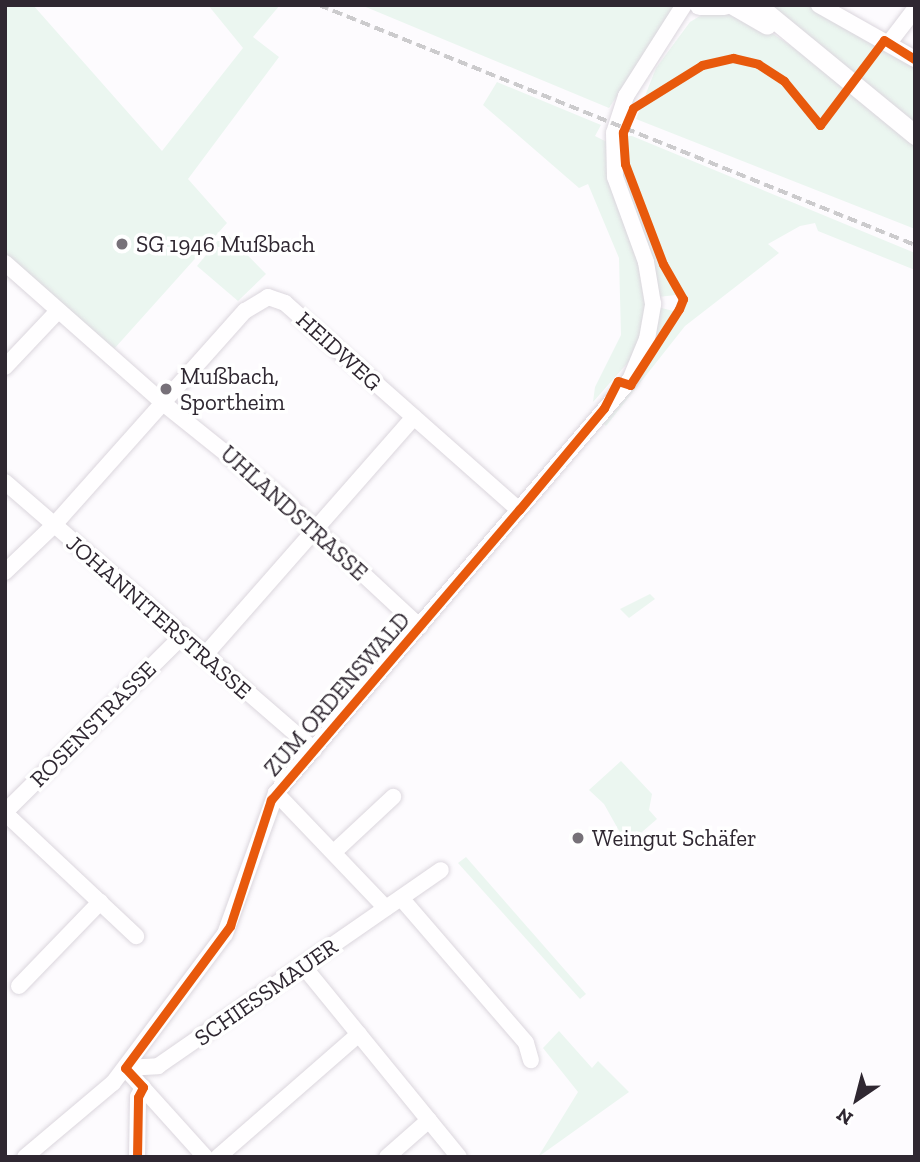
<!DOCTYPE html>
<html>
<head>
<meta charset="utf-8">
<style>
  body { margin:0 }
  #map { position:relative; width:920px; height:1162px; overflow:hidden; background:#fdfbfe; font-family:"Zilla Slab",serif }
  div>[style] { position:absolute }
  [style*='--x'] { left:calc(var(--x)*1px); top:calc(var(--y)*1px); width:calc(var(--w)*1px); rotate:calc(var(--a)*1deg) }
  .green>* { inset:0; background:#ebf6f0 }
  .roads { filter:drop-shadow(0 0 2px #dbd6dd) drop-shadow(0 0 2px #dbd6dd) }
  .minor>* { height:16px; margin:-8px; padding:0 8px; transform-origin:8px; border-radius:8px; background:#fffeff }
  .major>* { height:19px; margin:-9.5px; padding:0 9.5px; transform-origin:9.5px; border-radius:9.5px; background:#fffeff }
  .rail>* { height:3.5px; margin-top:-1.75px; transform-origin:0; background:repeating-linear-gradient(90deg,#cccbcd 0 10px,transparent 0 15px) }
  .cycleway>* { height:9px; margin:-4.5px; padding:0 4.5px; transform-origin:4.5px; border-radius:4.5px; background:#e8590c }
  .dots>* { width:19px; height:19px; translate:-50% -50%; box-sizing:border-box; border:4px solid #fff; border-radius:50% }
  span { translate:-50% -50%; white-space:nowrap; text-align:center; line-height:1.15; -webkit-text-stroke:7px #fff; paint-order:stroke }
  .poi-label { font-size:23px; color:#2f2731 }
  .left { translate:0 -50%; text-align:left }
  .street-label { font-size:23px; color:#2f2731 }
  .frame { position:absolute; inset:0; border:7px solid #2f2731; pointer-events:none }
  .north { position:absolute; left:822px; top:1064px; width:70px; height:70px; -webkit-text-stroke:5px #fff; paint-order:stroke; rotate:215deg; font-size:19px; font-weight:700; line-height:28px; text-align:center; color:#2f2731 }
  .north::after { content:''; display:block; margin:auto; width:24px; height:32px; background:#2f2731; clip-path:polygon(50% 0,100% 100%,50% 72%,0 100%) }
</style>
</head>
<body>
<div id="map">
  <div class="green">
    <i style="clip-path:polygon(5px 5px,33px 5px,162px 151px,243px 48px,208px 5px,280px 5px,253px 37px,279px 57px,188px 179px,227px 223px,114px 349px,5px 253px)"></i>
    <i style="clip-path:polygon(361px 5px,678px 5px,609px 108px)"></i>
    <i style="clip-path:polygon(767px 5px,807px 5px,915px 67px,915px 125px)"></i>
    <i style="clip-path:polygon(729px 11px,751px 19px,827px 70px,915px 144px,915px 229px,636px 119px,656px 68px,690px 22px,705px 13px)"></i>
    <i style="clip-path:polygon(497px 82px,601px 125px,595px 136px,607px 142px,610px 177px,647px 288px,645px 328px,632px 358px,593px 402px,595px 387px,621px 335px,619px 258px,588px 184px,579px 188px,483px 105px)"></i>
    <i style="clip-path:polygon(618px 136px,632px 136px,915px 253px,915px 270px,818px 231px,815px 223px,800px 226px,768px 244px,779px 253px,685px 326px,606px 426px,602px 422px,658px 307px,673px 311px,671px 323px,684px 312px,676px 295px,658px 297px,621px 184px)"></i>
    <i style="clip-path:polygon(225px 232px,266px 274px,238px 301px,197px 266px)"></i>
    <i style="clip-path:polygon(650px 594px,655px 599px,629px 618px,620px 609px)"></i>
    <i style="clip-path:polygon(621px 761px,652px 794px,649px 810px,657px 819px,627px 845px,604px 804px,589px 790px)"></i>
    <i style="clip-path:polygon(466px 857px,586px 994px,580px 999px,458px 863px)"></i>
    <i style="clip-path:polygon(559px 1031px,592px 1068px,598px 1061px,629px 1092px,538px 1157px,578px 1092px,543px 1048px)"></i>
  </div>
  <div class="roads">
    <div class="minor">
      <i style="--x:819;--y:5;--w:110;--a:29.4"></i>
      <i style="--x:889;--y:43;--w:43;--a:-52.6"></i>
      <i style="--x:5;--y:263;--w:211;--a:41.5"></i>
      <i style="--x:163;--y:403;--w:149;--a:38.7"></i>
      <i style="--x:279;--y:496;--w:192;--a:42.9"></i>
      <i style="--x:5;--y:367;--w:77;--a:-46.6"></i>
      <i style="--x:5;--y:482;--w:409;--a:40.9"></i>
      <i style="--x:5;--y:572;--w:68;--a:-43.8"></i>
      <i style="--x:54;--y:525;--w:287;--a:-48.3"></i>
      <i style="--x:245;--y:311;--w:27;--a:-31"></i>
      <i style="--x:268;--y:297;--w:18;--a:19"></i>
      <i style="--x:285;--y:303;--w:312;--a:41.5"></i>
      <i style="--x:204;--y:656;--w:318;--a:-48.7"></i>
      <i style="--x:276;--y:793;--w:159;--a:46.3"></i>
      <i style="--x:5;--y:812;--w:248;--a:-44.8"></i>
      <i style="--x:5;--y:813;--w:180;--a:43.2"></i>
      <i style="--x:334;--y:852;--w:81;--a:-43"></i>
      <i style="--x:401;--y:898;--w:191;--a:49.2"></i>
      <i style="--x:526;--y:1043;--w:18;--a:74"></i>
      <i style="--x:304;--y:967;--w:245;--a:50.8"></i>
      <i style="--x:19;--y:986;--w:117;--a:-46"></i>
      <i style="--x:125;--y:1068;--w:33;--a:-3"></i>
      <i style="--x:158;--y:1066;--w:344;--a:-34.7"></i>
      <i style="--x:125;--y:1068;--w:120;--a:48"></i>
      <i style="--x:25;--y:1157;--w:115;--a:-40.1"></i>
      <i style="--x:113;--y:1083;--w:186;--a:-53.1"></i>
      <i style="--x:225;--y:934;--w:150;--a:-70.1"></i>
      <i style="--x:276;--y:793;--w:544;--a:-49.4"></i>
      <i style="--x:630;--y:380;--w:44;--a:-67.5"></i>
      <i style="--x:647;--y:339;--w:36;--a:-80"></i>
      <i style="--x:653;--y:304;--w:43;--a:-99.5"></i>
      <i style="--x:646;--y:262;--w:90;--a:-110"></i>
      <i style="--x:615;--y:177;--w:44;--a:-91.3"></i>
      <i style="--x:614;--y:133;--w:39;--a:-72"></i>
      <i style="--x:626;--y:96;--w:108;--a:-57.5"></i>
      <i style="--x:137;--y:1157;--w:60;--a:-89"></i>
      <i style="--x:138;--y:1097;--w:11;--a:-63"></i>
      <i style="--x:218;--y:1157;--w:187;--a:-41.1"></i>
      <i style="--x:387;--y:1157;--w:56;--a:-41.4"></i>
    </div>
    <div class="major">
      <i style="--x:699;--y:5;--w:25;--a:0"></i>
      <i style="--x:733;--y:5;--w:39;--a:30"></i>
      <i style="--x:757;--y:5;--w:205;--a:39.4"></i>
    </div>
  </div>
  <div class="rail">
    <i style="--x:319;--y:5;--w:643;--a:21.93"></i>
  </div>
  <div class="cycleway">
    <i style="--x:137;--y:1157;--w:60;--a:-89"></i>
    <i style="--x:138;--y:1097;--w:11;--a:-63"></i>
    <i style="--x:143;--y:1087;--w:26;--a:-133"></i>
    <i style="--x:125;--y:1068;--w:177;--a:-53.5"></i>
    <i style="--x:230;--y:926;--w:133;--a:-72"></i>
    <i style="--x:271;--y:800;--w:382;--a:-49.5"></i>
    <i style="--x:519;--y:510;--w:133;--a:-50.2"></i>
    <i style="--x:604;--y:408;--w:30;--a:-63"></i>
    <i style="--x:618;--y:381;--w:13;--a:18"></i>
    <i style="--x:630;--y:385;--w:90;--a:-57.2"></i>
    <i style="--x:679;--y:309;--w:11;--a:-68"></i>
    <i style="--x:683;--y:299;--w:40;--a:-119.7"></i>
    <i style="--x:663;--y:264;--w:107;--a:-110.8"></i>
    <i style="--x:625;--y:164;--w:32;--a:-94"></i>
    <i style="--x:623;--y:132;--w:26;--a:-67"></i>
    <i style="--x:633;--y:108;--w:81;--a:-31.9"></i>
    <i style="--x:702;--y:65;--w:32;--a:-13"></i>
    <i style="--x:733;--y:58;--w:26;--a:13"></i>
    <i style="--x:758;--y:64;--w:31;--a:33"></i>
    <i style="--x:784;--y:81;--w:57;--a:50.7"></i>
    <i style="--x:820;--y:125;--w:106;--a:-53"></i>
    <i style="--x:884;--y:40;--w:36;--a:32"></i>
  </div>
  <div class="dots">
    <i style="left:122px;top:244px;background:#777179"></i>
    <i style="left:166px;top:389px;background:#777179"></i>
    <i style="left:578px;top:838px;background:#777179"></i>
  </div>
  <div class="poi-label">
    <span class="left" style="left:136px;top:244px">SG 1946 Mußbach</span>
    <span class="left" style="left:180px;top:389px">Mußbach,<br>Sportheim</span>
    <span class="left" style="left:592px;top:838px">Weingut Schäfer</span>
  </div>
  <div class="street-label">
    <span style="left:339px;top:351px;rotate:42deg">HEIDWEG</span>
    <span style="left:294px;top:513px;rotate:42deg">UHLANDSTRASSE</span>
    <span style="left:159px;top:617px;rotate:41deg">JOHANNITERSTRASSE</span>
    <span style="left:337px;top:694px;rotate:-49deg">ZUM ORDENSWALD</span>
    <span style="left:93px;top:724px;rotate:-45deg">ROSENSTRASSE</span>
    <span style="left:266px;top:992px;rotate:-35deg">SCHIESSMAUER</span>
  </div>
  <div class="frame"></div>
  <div class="north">N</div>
</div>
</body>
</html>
